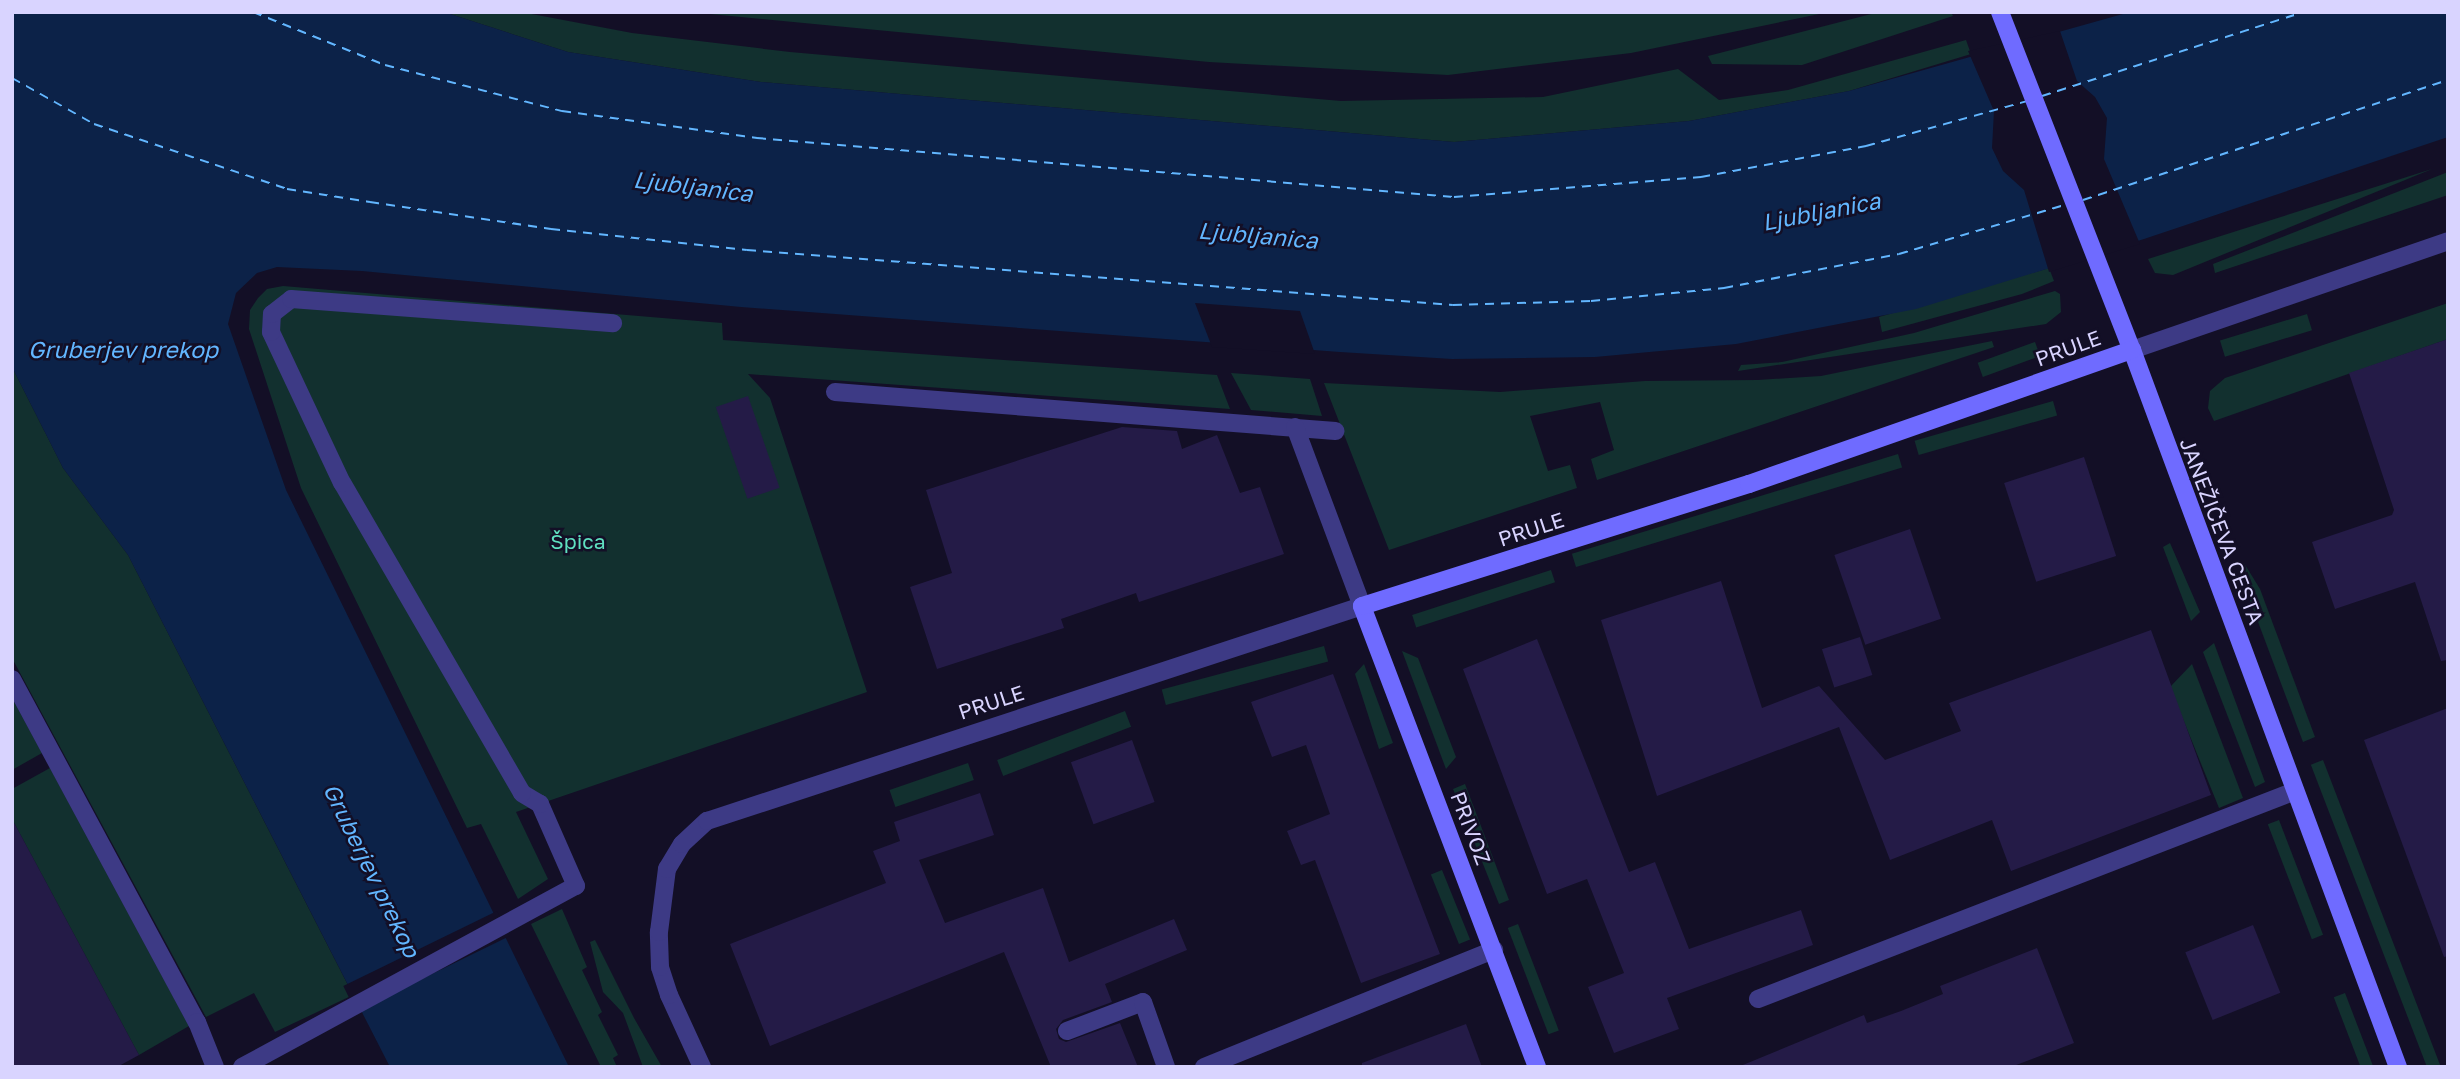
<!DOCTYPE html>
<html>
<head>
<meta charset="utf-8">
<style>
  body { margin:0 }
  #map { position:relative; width:2460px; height:1079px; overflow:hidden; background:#130f26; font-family:"Golos Text",sans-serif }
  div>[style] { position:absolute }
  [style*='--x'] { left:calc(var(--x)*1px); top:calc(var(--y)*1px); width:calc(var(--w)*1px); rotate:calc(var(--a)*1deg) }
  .green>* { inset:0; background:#12302f; transform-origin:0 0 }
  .water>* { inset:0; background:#0c2248 }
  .pier>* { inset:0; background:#130f26; transform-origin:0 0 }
  .ferry>* { height:2px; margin-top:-1px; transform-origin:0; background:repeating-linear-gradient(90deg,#62b6ff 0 9px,transparent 0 16px) }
  .building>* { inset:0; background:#241b47; transform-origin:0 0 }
  .lane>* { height:18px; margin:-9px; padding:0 9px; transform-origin:9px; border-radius:9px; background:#3d3a85 }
  .street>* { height:18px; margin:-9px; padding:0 9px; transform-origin:9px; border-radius:9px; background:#3d3a85 }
  .secondary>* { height:18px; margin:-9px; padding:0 9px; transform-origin:9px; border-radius:9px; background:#6f6bff }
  span { translate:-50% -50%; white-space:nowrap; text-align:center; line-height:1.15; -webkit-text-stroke:5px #130f26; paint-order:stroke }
  .street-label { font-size:21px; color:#d9d4ff }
  .park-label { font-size:21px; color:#5fe0c0 }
  .water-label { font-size:23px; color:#62b6ff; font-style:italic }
  .frame { position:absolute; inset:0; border:14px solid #d9d4ff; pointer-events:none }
</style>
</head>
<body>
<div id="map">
  <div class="green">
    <i style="clip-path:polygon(444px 12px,521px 12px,632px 33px,790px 52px,1341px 101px,1543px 97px,1678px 69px,1719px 100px,1788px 90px,1966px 40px,1971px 54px,1849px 91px,1689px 121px,1454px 142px,761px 82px,568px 52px)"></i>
    <i style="clip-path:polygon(690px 12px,1829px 12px,1631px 53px,1448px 75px,1209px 62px)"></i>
    <i style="clip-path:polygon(1879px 12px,1951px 12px,1953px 16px,1802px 65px,1712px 64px,1708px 56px)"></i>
    <i style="clip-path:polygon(2432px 169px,2173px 275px,2155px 273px,2148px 259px)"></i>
    <i style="clip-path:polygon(2448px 172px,2448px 195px,2215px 273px,2213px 264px)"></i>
    <i style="clip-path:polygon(2049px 268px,2054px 281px,2022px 294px,1882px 332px,1879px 317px)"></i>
    <i style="clip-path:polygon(283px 286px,722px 323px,723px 340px,1217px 375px,1230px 409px,748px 374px,770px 398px,867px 692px,516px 812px,548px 879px,518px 899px,481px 824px,467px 828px,301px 488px,249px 329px,250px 310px,258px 298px,267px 289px)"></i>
    <i style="clip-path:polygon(2055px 291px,2060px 294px,2061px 312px,2046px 324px,1738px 371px,1741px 365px,1782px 362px,1914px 333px)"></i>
    <i style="clip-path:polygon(2448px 303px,2448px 339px,2214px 421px,2208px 408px,2210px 391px,2225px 378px)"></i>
    <i style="left:2307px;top:314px;width:17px;height:91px;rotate:73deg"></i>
    <i style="clip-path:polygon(1992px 341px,1994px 347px,1597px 480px,1591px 459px,1614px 450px,1600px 402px,1530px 416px,1548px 471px,1570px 465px,1577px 488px,1389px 550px,1324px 383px,1500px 392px,1645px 381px,1758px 380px,1821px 376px)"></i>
    <i style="left:2035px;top:342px;width:15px;height:61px;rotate:70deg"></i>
    <i style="clip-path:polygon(12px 367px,63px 468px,128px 555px,353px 995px,275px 1032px,254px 993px,206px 1017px,12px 658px)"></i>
    <i style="clip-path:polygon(1231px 373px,1310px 379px,1322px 416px,1251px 410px)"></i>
    <i style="left:2053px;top:401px;width:15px;height:144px;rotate:74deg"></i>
    <i style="left:1898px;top:454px;width:14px;height:341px;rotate:73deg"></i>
    <i style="clip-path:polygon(2170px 543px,2200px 612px,2191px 621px,2163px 547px)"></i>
    <i style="clip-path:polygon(2244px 563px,2260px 589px,2315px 737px,2303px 742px,2248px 595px)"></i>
    <i style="left:1551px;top:570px;width:13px;height:146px;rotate:72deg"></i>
    <i style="clip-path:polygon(2214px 643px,2265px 782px,2255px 787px,2203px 652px)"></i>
    <i style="left:1324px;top:646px;width:16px;height:168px;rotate:75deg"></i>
    <i style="clip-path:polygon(1402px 651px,1418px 658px,1456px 757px,1446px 769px)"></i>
    <i style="clip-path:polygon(1364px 664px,1393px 743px,1379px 749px,1355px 674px)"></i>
    <i style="clip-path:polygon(2192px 664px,2243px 798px,2219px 808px,2170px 687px)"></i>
    <i style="clip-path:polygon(12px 698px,42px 753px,12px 770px)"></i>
    <i style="left:1125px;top:711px;width:17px;height:137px;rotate:69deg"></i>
    <i style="left:2323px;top:760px;width:328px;height:13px;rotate:69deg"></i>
    <i style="left:968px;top:763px;width:18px;height:83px;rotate:71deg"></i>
    <i style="clip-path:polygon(50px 768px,189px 1026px,139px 1055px,12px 819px,12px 789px)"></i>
    <i style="clip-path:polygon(1465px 784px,1509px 900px,1499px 904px,1453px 789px)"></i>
    <i style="left:2279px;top:820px;width:123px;height:12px;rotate:69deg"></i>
    <i style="left:1442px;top:870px;width:75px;height:12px;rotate:68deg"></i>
    <i style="clip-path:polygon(562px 909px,587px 967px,582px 970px,602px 1012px,598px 1015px,618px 1055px,613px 1058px,617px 1067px,601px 1067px,531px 924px)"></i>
    <i style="left:1518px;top:924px;width:114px;height:11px;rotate:69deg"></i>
    <i style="clip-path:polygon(595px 940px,634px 1018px,662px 1067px,643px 1067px,623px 1013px,603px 992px,590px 942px)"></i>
    <i style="left:2345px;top:993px;width:79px;height:12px;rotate:69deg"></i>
  </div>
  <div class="water">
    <i style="clip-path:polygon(12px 12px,444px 12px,568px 52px,761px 82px,1454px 142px,1689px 121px,1849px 91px,2130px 12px,2448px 12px,2448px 137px,2144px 239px,1916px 309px,1736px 344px,1595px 357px,1452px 359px,1340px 352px,741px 307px,362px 271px,277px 267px,257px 273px,236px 293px,228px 324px,286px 490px,569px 1067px,390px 1067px,128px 555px,63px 468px,12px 367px)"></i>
  </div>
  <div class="pier">
    <i style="clip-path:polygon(2060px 31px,2077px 81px,2095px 97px,2107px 118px,2104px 159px,2140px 244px,2049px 272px,2024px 190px,2003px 171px,1992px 148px,1994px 111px,1968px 51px)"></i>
    <i style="clip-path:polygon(1195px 303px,1300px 311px,1315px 354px,1212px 347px)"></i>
    <i style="left:497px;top:911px;width:28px;height:171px;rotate:64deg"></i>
  </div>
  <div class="ferry">
    <i style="--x:253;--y:12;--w:142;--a:21.9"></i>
    <i style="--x:385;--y:65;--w:183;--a:14.6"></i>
    <i style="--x:562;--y:111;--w:197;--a:7.9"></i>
    <i style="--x:757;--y:138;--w:699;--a:4.84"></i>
    <i style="--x:1454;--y:197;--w:248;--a:-4.6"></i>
    <i style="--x:1701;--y:177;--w:168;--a:-10.6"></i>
    <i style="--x:1866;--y:146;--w:167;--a:-15.6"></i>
    <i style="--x:12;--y:78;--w:94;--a:29.3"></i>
    <i style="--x:94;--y:124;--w:204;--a:18.6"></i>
    <i style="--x:287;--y:189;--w:84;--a:8.9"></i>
    <i style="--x:370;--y:202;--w:183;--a:8.5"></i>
    <i style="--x:551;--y:229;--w:197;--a:6.1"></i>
    <i style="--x:747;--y:250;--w:708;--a:4.45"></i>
    <i style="--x:1453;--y:305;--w:138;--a:-1.7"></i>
    <i style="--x:1591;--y:301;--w:134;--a:-5.6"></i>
    <i style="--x:1724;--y:288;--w:178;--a:-11"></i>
    <i style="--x:1899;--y:254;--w:176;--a:-16.5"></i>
    <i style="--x:2042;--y:96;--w:275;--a:-17.8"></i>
    <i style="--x:2083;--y:200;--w:384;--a:-18.2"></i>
  </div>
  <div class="building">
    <i style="clip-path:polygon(2448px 339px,2448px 660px,2441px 661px,2415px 582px,2335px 609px,2312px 542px,2392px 515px,2394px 510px,2349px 373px)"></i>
    <i style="left:748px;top:396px;width:97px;height:34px;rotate:71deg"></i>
    <i style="clip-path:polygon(1122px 427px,1177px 431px,1182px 449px,1217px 435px,1240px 493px,1260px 487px,1284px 554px,1139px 602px,1136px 593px,1061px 619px,1064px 628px,937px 669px,910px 587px,952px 573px,926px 490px)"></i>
    <i style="left:2084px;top:457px;width:104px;height:84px;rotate:72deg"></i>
    <i style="left:1910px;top:529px;width:95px;height:80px;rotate:71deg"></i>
    <i style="clip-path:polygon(1721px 581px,1762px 708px,1819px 686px,1885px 760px,1961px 731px,1949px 703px,2151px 630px,2211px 795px,2011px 871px,1992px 820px,1890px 860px,1839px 727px,1657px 796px,1601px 620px)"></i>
    <i style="left:1860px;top:637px;width:40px;height:40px;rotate:72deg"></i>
    <i style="clip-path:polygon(1537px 639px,1629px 872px,1655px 862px,1689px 949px,1801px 910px,1813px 945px,1667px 998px,1679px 1029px,1614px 1053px,1588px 987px,1624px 973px,1587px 879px,1547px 894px,1463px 669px)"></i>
    <i style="clip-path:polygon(1333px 674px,1440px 954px,1361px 983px,1315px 860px,1301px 865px,1287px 831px,1330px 814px,1306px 745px,1272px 757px,1251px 702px)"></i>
    <i style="clip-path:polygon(2448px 708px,2448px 956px,2444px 957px,2364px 740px)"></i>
    <i style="left:1132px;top:740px;width:66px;height:65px;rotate:70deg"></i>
    <i style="clip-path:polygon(980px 793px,994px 835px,919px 860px,945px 923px,1043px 888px,1069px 962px,1174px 919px,1187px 950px,1105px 984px,1112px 1002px,1063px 1020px,1056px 1029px,1059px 1039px,1066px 1042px,1120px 1023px,1138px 1067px,1051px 1067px,1004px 952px,770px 1046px,730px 944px,886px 883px,873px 851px,900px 841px,894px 822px)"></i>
    <i style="clip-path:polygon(12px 819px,139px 1055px,117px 1067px,12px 1067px)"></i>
    <i style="left:2253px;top:925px;width:73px;height:73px;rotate:68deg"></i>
    <i style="clip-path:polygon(2037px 948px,2074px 1043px,2011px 1067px,1738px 1067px,1864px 1015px,1867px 1023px,1901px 1011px,1943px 994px,1940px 986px)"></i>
    <i style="clip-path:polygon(1466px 1024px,1482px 1067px,1362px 1067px,1362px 1063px)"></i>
  </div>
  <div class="lane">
    <i style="--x:835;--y:392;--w:502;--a:4.46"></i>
    <i style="--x:12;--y:679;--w:390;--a:61.7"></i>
    <i style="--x:197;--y:1022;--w:48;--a:68.2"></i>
    <i style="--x:1758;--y:999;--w:576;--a:-21.17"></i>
    <i style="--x:1067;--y:1031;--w:81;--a:-20.9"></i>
    <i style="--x:1143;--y:1002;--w:69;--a:70.5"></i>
    <i style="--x:1204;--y:1067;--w:313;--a:-22"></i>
  </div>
  <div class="street">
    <i style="--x:2132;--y:350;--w:334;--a:-19"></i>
    <i style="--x:242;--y:1067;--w:380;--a:-28.5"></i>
    <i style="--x:576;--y:886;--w:90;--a:-113.7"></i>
    <i style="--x:540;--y:804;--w:21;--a:-149"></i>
    <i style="--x:522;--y:793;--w:358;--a:-120.1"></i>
    <i style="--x:342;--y:483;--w:167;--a:-115.2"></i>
    <i style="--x:271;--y:332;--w:18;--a:-87"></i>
    <i style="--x:272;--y:314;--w:24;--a:-38"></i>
    <i style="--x:291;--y:299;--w:323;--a:4.3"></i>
    <i style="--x:702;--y:1067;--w:79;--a:-114.6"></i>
    <i style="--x:669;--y:995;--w:29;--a:-108"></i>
    <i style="--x:660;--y:967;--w:35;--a:-92"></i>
    <i style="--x:659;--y:932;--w:64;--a:-82.8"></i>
    <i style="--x:667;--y:869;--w:29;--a:-59"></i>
    <i style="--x:682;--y:844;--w:34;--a:-43"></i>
    <i style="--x:707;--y:821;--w:689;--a:-18.17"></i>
    <i style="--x:1362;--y:606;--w:191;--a:-110.5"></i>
  </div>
  <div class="secondary">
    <i style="--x:2000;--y:12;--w:363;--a:68.7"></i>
    <i style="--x:2132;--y:350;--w:765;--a:69.65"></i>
    <i style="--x:1537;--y:1067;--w:493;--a:-110.8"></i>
    <i style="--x:1362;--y:606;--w:406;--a:-17.5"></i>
    <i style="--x:1749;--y:484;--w:406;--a:-19.3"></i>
  </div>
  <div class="street-label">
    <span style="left:2068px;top:348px;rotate:-20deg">PRULE</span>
    <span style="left:1531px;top:529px;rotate:-18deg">PRULE</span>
    <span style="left:2222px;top:531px;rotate:69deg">JANEŽIČEVA CESTA</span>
    <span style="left:991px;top:702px;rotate:-18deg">PRULE</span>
    <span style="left:1471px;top:828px;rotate:69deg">PRIVOZ</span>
  </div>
  <div class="park-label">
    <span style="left:578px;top:541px">Špica</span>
  </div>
  <div class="water-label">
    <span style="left:693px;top:186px;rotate:7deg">Ljubljanica</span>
    <span style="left:1821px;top:211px;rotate:-11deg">Ljubljanica</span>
    <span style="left:1258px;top:235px;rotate:5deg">Ljubljanica</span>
    <span style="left:123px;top:349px">Gruberjev prekop</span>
    <span style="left:372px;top:870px;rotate:64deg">Gruberjev prekop</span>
  </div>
  <div class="frame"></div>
</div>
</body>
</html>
